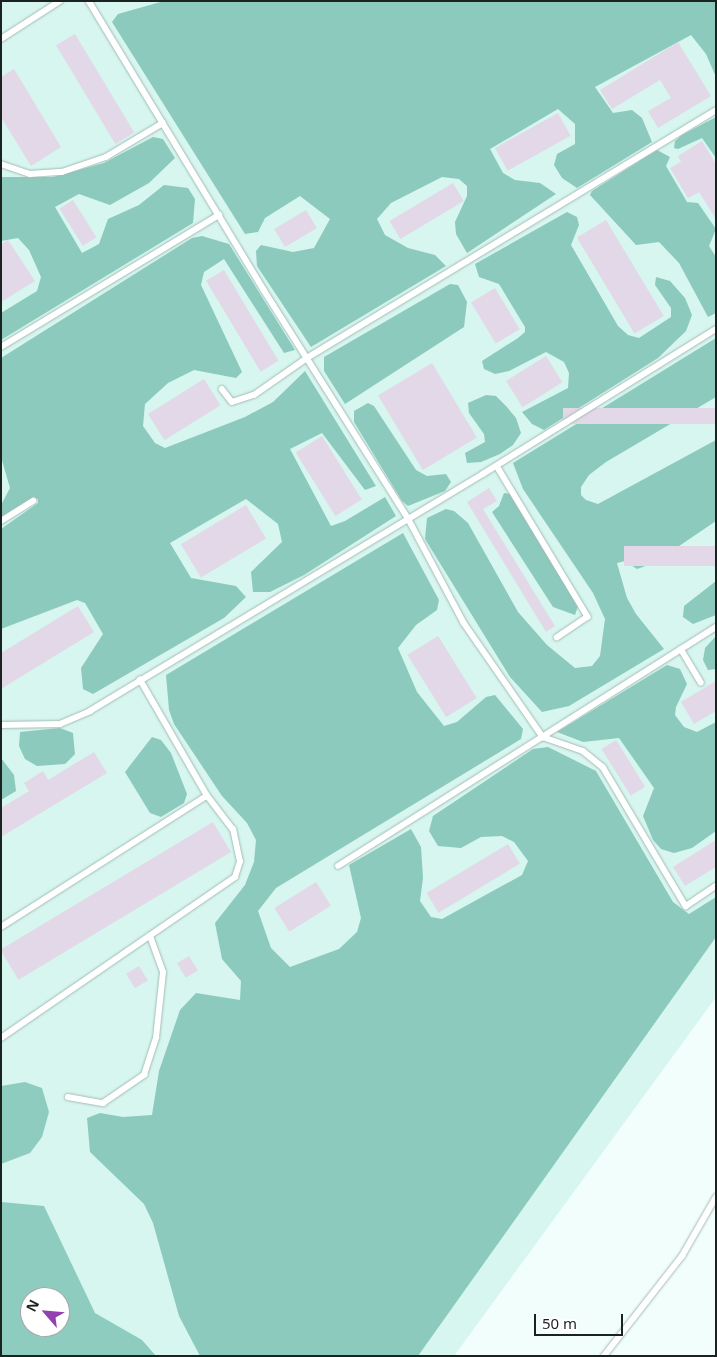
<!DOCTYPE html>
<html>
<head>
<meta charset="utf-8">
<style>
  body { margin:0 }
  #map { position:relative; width:717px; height:1357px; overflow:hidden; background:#f1fefb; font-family:"Noto Sans",sans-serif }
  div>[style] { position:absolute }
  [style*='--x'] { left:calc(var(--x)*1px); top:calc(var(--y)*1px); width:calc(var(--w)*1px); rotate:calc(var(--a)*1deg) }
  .built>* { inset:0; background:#d6f6ef }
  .forest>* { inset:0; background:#8ccabd }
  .water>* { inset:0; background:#8eccbf }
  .building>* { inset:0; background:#e3d8e8; transform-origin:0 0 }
  .roads { filter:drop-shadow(0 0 1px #a5bbb6) drop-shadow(0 0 1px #a5bbb6) }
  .service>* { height:5.5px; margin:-2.75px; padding:0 2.75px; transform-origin:2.75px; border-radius:2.75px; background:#fff }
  span { translate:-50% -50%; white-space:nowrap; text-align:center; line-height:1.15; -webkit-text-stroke:4px #fff; paint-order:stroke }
  .frame { position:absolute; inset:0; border:2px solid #1b2321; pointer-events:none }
  .north { position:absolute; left:20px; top:1287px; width:50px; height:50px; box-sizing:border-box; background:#fff; border:1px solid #a4a7a6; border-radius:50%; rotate:297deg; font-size:14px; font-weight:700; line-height:20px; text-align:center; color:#1b2321 }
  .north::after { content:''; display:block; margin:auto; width:18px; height:22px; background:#9241b1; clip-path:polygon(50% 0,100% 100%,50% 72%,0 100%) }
  .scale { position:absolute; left:534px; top:1314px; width:89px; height:22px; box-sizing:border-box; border:2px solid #1b2321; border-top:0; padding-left:6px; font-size:15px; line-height:18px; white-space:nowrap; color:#1b2321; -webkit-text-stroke:4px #fff; paint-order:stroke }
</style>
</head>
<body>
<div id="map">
  <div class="built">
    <i style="clip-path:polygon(evenodd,1px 1px,716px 1px,716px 997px,454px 1356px,1px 1356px,1px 1px,30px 1297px,60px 1297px,60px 1327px,30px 1327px,30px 1297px)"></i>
  </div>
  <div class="forest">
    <i style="clip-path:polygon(164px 1px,716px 1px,716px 77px,706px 54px,691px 35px,595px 87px,613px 113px,632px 110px,642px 118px,652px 142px,577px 188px,562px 178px,554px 165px,557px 154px,575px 144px,575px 124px,558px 109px,490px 149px,503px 173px,515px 180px,540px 183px,556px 194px,467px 253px,456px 234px,455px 222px,467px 196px,467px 186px,459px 179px,442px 177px,391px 203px,377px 219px,385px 235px,408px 248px,435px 255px,446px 266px,311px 347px,257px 266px,256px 251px,261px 245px,293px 252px,314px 248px,330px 219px,300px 196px,265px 218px,258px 232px,245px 234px,112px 22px,118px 14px)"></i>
    <i style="clip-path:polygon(716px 117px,716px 158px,702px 138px,678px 149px,674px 148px,675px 141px,682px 135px)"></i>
    <i style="clip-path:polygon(153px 137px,163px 139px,175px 158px,149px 183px,110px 205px,79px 194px,55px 207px,82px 253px,99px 244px,108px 219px,139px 205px,164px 185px,188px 188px,195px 199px,193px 223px,1px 340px,1px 313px,37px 291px,41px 277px,29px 250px,18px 238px,1px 241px,1px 177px,53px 177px,104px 163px)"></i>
    <i style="clip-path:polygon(657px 150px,670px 157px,666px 166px,687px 202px,698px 203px,716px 229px,709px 246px,716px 257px,716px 313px,708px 317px,679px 263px,659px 242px,636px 245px,590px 195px,592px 191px)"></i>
    <i style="clip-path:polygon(567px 212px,577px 217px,579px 225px,571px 245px,618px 326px,628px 335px,639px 338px,671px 317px,671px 308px,655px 285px,656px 277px,670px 281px,685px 298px,692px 315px,686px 331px,658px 358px,544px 430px,532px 424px,522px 412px,568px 388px,569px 373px,564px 362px,546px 352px,509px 371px,495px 374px,484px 369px,482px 361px,518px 338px,525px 332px,525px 327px,499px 284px,479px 277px,475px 264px)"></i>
    <i style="clip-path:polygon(202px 236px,229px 244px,295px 350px,284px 353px,224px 259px,204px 272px,201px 285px,242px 372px,236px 378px,194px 370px,168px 383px,145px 404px,143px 426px,155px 443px,165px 448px,245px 417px,273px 402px,305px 371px,376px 486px,365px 490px,322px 433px,290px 449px,331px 526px,345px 521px,385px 497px,396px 516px,304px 575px,270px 592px,253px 592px,251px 572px,282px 542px,278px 524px,246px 499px,170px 543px,191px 578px,236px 586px,246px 597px,224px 618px,93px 694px,83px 689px,81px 668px,103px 634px,85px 603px,77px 600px,1px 629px,1px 529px,38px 503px,38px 499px,32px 498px,1px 518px,1px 505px,10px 488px,1px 457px,1px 358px,192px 238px)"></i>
    <i style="clip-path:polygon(450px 284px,458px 285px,467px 302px,464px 327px,345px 404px,324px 371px,324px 357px)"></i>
    <i style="clip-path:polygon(716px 338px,716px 397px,606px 462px,589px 475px,581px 487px,581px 495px,586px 500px,598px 504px,716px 440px,716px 521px,654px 563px,637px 569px,625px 561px,617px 563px,627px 598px,636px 614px,664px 649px,569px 706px,542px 712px,510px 677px,425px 539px,427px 518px,446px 509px,454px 511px,468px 523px,518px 612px,547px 645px,575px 668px,592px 666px,600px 656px,605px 619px,593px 593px,523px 489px,513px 463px)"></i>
    <i style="clip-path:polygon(486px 395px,496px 396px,506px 406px,516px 418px,521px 433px,513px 445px,500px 454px,481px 462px,467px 463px,465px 453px,485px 442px,484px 434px,469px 413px,468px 403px)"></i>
    <i style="clip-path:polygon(368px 403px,374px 406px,416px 470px,427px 476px,446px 474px,451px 482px,445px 491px,408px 506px,402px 501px,354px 422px,354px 411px)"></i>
    <i style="clip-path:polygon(504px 493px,510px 494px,578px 606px,575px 615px,553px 607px,492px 512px,499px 506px)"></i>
    <i style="clip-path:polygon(403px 533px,439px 600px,437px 610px,416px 625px,398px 648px,417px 692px,444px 726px,457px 722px,486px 697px,495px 695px,523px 729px,521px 739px,276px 888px,258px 911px,271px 948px,290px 967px,339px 949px,357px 932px,361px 918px,349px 865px,411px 829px,421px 847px,423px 878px,420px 901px,431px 917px,442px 919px,522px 875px,528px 861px,514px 842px,502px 836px,481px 837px,461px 848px,438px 846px,429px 831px,433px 816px,533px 749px,548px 747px,596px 771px,673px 902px,689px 914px,716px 897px,716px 937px,418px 1356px,200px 1356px,179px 1316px,153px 1223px,144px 1204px,90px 1152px,87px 1118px,100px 1113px,123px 1117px,152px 1115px,159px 1071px,180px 1010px,196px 993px,240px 1000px,241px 981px,222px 959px,215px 923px,245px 885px,254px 862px,256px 840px,247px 823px,222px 796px,174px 724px,169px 710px,166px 675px)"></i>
    <i style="clip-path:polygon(716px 581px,716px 615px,693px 624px,683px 617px,684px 606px)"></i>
    <i style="clip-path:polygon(716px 636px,716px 669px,708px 670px,703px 660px,705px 648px)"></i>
    <i style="clip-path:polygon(667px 665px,680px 669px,687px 684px,676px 707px,675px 715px,684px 727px,697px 732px,716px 722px,716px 831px,692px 848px,674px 853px,661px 849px,653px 840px,643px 816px,654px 788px,619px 738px,583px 742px,557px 732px)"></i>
    <i style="clip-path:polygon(60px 728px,73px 733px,74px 744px,75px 754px,65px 764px,37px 766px,25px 759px,19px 746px,20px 732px)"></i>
    <i style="clip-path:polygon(152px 737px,161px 740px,171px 753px,187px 794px,184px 803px,161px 817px,150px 813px,125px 772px)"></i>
    <i style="clip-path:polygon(1px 758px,14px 775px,16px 791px,1px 800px)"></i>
  </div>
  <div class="water">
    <i style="clip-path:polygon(25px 1082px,42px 1088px,49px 1112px,42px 1137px,30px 1153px,1px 1164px,1px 1086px)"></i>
    <i style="clip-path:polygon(evenodd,1px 1202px,44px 1206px,95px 1313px,142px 1340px,156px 1356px,1px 1356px,1px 1202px,30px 1297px,60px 1297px,60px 1327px,30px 1327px,30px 1297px)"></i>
  </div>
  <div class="building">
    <i style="left:75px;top:34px;width:115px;height:22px;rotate:59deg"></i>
    <i style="clip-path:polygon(678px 42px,711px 96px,658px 128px,648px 111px,671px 98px,660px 80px,612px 109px,600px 90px)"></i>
    <i style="clip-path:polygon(14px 69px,61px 147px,31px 166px,1px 117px,1px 77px)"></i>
    <i style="left:558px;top:113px;width:26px;height:72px;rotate:61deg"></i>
    <i style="clip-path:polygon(702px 141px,716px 164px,716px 219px,699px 192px,688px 198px,670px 168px,681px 162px,678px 156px)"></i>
    <i style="left:453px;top:183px;width:21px;height:74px;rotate:59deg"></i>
    <i style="left:73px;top:200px;width:44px;height:16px;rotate:58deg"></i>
    <i style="left:306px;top:210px;width:21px;height:37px;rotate:59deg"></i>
    <i style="left:606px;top:220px;width:112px;height:34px;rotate:59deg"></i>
    <i style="clip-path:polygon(8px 240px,35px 281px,1px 302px,1px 244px)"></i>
    <i style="left:224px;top:270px;width:106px;height:21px;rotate:59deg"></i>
    <i style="left:495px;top:288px;width:48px;height:28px;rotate:59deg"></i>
    <i style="left:546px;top:356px;width:31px;height:47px;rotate:58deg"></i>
    <i style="left:432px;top:363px;width:87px;height:63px;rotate:59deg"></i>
    <i style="left:204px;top:379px;width:31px;height:66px;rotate:58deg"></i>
    <i style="left:716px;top:408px;width:16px;height:153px;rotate:90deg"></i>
    <i style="left:322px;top:436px;width:75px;height:31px;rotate:58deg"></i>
    <i style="clip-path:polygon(489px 488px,497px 501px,483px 509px,555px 626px,546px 632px,467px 502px)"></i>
    <i style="left:246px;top:505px;width:39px;height:76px;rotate:59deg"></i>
    <i style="left:716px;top:546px;width:20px;height:92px;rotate:90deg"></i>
    <i style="clip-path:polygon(78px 606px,94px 632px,1px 689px,1px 653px)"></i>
    <i style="left:438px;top:636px;width:73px;height:36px;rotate:58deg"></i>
    <i style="clip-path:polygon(716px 681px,716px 711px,694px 724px,681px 702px)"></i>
    <i style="left:616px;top:740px;width:55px;height:17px;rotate:58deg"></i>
    <i style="clip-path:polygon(94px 752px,107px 773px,1px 837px,1px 808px,29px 791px,24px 783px,43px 771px,48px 780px)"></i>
    <i style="left:213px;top:822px;width:35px;height:248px;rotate:59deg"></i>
    <i style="clip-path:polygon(716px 840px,716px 867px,685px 886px,673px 867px)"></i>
    <i style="left:508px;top:844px;width:23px;height:95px;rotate:59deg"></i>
    <i style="left:316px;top:882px;width:28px;height:49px;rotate:58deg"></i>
    <i style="left:189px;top:956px;width:17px;height:14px;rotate:59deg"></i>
    <i style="left:139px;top:966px;width:17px;height:15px;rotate:59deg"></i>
  </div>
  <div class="roads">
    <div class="service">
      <i style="--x:89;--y:1;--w:338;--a:58.8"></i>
      <i style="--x:264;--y:290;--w:270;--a:57.7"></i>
      <i style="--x:408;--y:518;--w:119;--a:61.9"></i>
      <i style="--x:464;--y:623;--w:139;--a:55.3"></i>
      <i style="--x:543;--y:737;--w:42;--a:19.3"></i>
      <i style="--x:583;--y:751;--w:26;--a:39"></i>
      <i style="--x:603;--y:767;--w:162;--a:59.2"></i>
      <i style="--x:686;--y:906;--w:36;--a:-34"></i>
      <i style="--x:1;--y:39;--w:70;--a:-32.8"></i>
      <i style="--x:1;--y:164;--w:31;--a:19"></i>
      <i style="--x:30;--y:174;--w:32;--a:-4"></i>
      <i style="--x:62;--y:172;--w:46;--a:-18.8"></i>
      <i style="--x:106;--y:157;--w:66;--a:-30.8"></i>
      <i style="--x:1;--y:347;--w:255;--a:-31.2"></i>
      <i style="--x:222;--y:389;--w:16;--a:52"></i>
      <i style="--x:232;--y:402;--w:23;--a:-18"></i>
      <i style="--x:254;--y:395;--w:65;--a:-34.9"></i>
      <i style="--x:307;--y:358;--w:478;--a:-31.2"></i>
      <i style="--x:497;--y:466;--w:176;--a:58.9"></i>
      <i style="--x:588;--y:617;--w:37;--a:146"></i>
      <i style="--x:1;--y:521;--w:38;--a:-32"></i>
      <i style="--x:681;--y:649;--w:39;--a:59"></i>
      <i style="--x:1;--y:725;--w:59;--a:-1"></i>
      <i style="--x:60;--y:724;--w:33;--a:-23"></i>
      <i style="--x:90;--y:711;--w:459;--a:-31.1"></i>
      <i style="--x:483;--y:474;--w:274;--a:-31.9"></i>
      <i style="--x:338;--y:866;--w:447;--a:-32.3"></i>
      <i style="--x:1;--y:927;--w:244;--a:-32.5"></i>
      <i style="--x:207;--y:796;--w:134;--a:-120"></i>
      <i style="--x:1;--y:1038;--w:284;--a:-34.5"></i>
      <i style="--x:235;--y:877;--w:16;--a:-72"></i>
      <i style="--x:240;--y:862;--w:33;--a:-102"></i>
      <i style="--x:233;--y:830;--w:43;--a:-127.4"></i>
      <i style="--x:68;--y:1097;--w:36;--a:10"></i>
      <i style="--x:103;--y:1103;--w:50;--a:-34.3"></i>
      <i style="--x:144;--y:1075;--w:39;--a:-72"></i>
      <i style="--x:156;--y:1038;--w:66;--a:-83.9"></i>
      <i style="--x:163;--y:972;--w:38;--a:-110"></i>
      <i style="--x:604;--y:1356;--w:127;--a:-52"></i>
      <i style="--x:682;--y:1256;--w:68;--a:-60"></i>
    </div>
  </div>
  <div class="frame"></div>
  <div class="north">N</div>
  <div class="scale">50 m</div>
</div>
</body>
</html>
